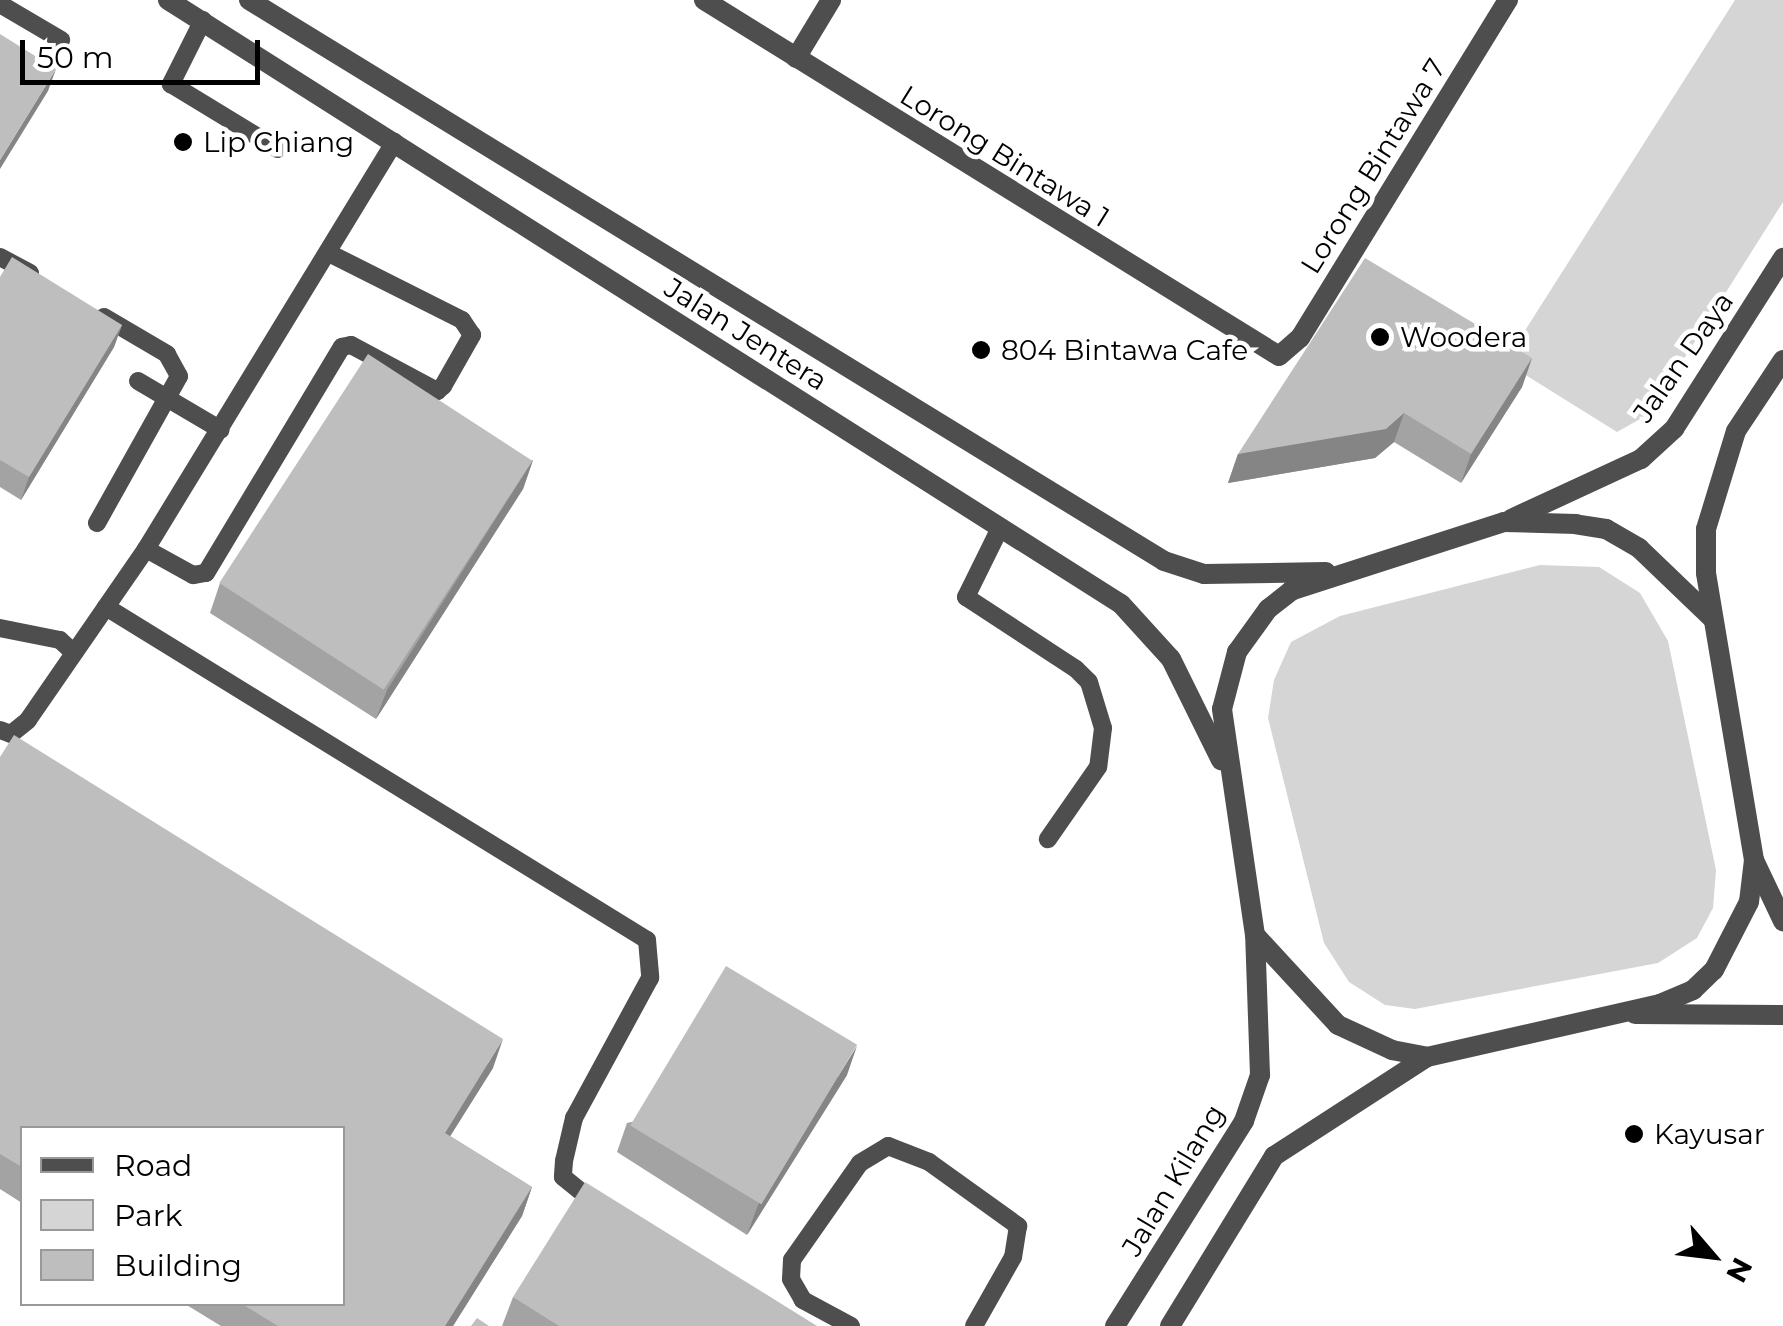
<!DOCTYPE html>
<html>
<head>
<meta charset="utf-8">
<style>
  body { margin:0 }
  #map { position:relative; width:1783px; height:1326px; overflow:hidden; background:#fff; font-family:Montserrat,sans-serif }
  div>[style] { position:absolute }
  [style*='--x'] { left:calc(var(--x)*1px); top:calc(var(--y)*1px); width:calc(var(--w)*1px); rotate:calc(var(--a)*1deg) }
  .green>* { inset:0; background:#d5d5d5 }
  .service>* { height:18px; margin:-9px; padding:0 9px; transform-origin:9px; border-radius:9px; background:#4e4e4e }
  .minor>* { height:20px; margin:-10px; padding:0 10px; transform-origin:10px; border-radius:10px; background:#4e4e4e }
  .tertiary>* { height:20px; margin:-10px; padding:0 10px; transform-origin:10px; border-radius:10px; background:#4e4e4e }
  .wall>* { inset:0; background:#a3a3a3 }
  .shaded-wall>* { inset:0; background:#858585 }
  .building>* { inset:0; background:#bebebe; transform-origin:0 0 }
  .dots>* { width:28px; height:28px; translate:-50% -50%; box-sizing:border-box; border:5px solid #fff; border-radius:50% }
  span { translate:-50% -50%; white-space:nowrap; text-align:center; line-height:1.15; -webkit-text-stroke:9px #fff; paint-order:stroke }
  .poi-label { font-size:28px; color:#000 }
  .left { translate:0 -50%; text-align:left }
  .street-label { font-size:28px; color:#000 }
  .legend { position:absolute; left:20px; top:1126px; width:325px; height:180px; box-sizing:border-box; background:#fff; border:2px solid #999; margin:0; padding:12px 18px; list-style:none; font-size:30px; color:#000 }
  .legend li { display:flex; align-items:center; gap:20px; height:50px }
  .legend b { width:50px; border:2px solid #999 }
  .north { position:absolute; left:1663px; top:1206px; width:100px; height:100px; -webkit-text-stroke:8px #fff; paint-order:stroke; rotate:118deg; font-size:28px; font-weight:700; line-height:40px; text-align:center; color:#000 }
  .north::after { content:''; display:block; margin:auto; width:35px; height:45px; background:#000; clip-path:polygon(50% 0,100% 100%,50% 72%,0 100%) }
  .scale { position:absolute; left:20px; top:40px; width:240px; height:45px; box-sizing:border-box; border:5px solid #000; border-top:0; padding-left:12px; font-size:30px; line-height:35px; white-space:nowrap; color:#000; -webkit-text-stroke:8px #fff; paint-order:stroke }
</style>
</head>
<body>
<div id="map">
  <div class="green">
    <i style="clip-path:polygon(1735px 0,1783px 0,1783px 202px,1649px 414px,1617px 432px,1505px 362px)"></i>
    <i style="clip-path:polygon(1540px 565px,1599px 567px,1640px 593px,1668px 641px,1716px 870px,1713px 908px,1697px 938px,1658px 963px,1415px 1009px,1385px 1005px,1349px 982px,1324px 943px,1268px 718px,1274px 680px,1291px 642px,1340px 616px)"></i>
  </div>
  <div class="service">
    <i style="--x:0;--y:4;--w:71;--a:30.5"></i>
    <i style="--x:203;--y:20;--w:72;--a:116.6"></i>
    <i style="--x:171;--y:84;--w:125;--a:31.3"></i>
    <i style="--x:0;--y:257;--w:34;--a:28"></i>
    <i style="--x:138;--y:381;--w:96;--a:30.6"></i>
    <i style="--x:97;--y:523;--w:168;--a:-60.8"></i>
    <i style="--x:179;--y:376;--w:25;--a:-119"></i>
    <i style="--x:167;--y:354;--w:73;--a:-149.6"></i>
    <i style="--x:1000;--y:528;--w:77;--a:116.2"></i>
    <i style="--x:966;--y:597;--w:131;--a:33.2"></i>
    <i style="--x:1076;--y:669;--w:18;--a:45"></i>
    <i style="--x:1089;--y:682;--w:48;--a:73.1"></i>
    <i style="--x:1103;--y:728;--w:39;--a:97"></i>
    <i style="--x:1098;--y:767;--w:88;--a:124.8"></i>
    <i style="--x:146;--y:549;--w:54;--a:29"></i>
    <i style="--x:193;--y:575;--w:13;--a:-9"></i>
    <i style="--x:206;--y:573;--w:264;--a:-59"></i>
    <i style="--x:342;--y:347;--w:9;--a:-13"></i>
    <i style="--x:351;--y:345;--w:98;--a:28.1"></i>
    <i style="--x:437;--y:391;--w:8;--a:-40"></i>
    <i style="--x:443;--y:386;--w:59;--a:-60.4"></i>
    <i style="--x:472;--y:335;--w:18;--a:-124"></i>
    <i style="--x:462;--y:320;--w:147;--a:-153.3"></i>
    <i style="--x:106;--y:607;--w:635;--a:31.61"></i>
    <i style="--x:647;--y:940;--w:38;--a:85"></i>
    <i style="--x:650;--y:978;--w:159;--a:118.5"></i>
    <i style="--x:574;--y:1118;--w:44;--a:103.1"></i>
    <i style="--x:564;--y:1161;--w:16;--a:94"></i>
    <i style="--x:563;--y:1177;--w:46;--a:38.9"></i>
    <i style="--x:0;--y:628;--w:61;--a:11.3"></i>
    <i style="--x:60;--y:640;--w:19;--a:43"></i>
    <i style="--x:0;--y:730;--w:12;--a:20"></i>
    <i style="--x:11;--y:734;--w:22;--a:-39"></i>
    <i style="--x:28;--y:720;--w:208;--a:-55.4"></i>
    <i style="--x:146;--y:549;--w:477;--a:-58.6"></i>
    <i style="--x:851;--y:1326;--w:55;--a:-151.6"></i>
    <i style="--x:803;--y:1300;--w:24;--a:-120"></i>
    <i style="--x:791;--y:1279;--w:19;--a:-87"></i>
    <i style="--x:792;--y:1260;--w:118;--a:-55"></i>
    <i style="--x:860;--y:1163;--w:33;--a:-31"></i>
    <i style="--x:888;--y:1146;--w:44;--a:21.3"></i>
    <i style="--x:929;--y:1162;--w:110;--a:35.7"></i>
    <i style="--x:1018;--y:1226;--w:31;--a:99"></i>
    <i style="--x:1013;--y:1257;--w:79;--a:119.5"></i>
  </div>
  <div class="minor">
    <i style="--x:704;--y:0;--w:676;--a:31.76"></i>
    <i style="--x:1279;--y:356;--w:28;--a:-41"></i>
    <i style="--x:1300;--y:338;--w:397;--a:-58.4"></i>
    <i style="--x:796;--y:58;--w:68;--a:-58.9"></i>
    <i style="--x:1754;--y:860;--w:68;--a:64.6"></i>
    <i style="--x:1635;--y:1014;--w:148;--a:0.4"></i>
  </div>
  <div class="tertiary">
    <i style="--x:168;--y:0;--w:1128;--a:32.37"></i>
    <i style="--x:1121;--y:604;--w:74;--a:47.7"></i>
    <i style="--x:1171;--y:659;--w:113;--a:63.7"></i>
    <i style="--x:249;--y:0;--w:1073;--a:31.51"></i>
    <i style="--x:1164;--y:561;--w:42;--a:18"></i>
    <i style="--x:1204;--y:574;--w:122;--a:-0.9"></i>
    <i style="--x:1511;--y:519;--w:143;--a:-24.8"></i>
    <i style="--x:1641;--y:459;--w:45;--a:-42.3"></i>
    <i style="--x:1674;--y:429;--w:203;--a:-57.5"></i>
    <i style="--x:1713;--y:619;--w:103;--a:-136.2"></i>
    <i style="--x:1639;--y:548;--w:38;--a:-150"></i>
    <i style="--x:1606;--y:529;--w:30;--a:-171"></i>
    <i style="--x:1576;--y:524;--w:72;--a:-178.4"></i>
    <i style="--x:1504;--y:522;--w:224;--a:162.1"></i>
    <i style="--x:1291;--y:591;--w:29;--a:142"></i>
    <i style="--x:1268;--y:609;--w:53;--a:125.8"></i>
    <i style="--x:1237;--y:652;--w:59;--a:104.7"></i>
    <i style="--x:1222;--y:709;--w:228;--a:81.7"></i>
    <i style="--x:1255;--y:935;--w:122;--a:47.3"></i>
    <i style="--x:1338;--y:1025;--w:60;--a:24.8"></i>
    <i style="--x:1392;--y:1050;--w:36;--a:11"></i>
    <i style="--x:1427;--y:1057;--w:239;--a:-12.8"></i>
    <i style="--x:1660;--y:1004;--w:36;--a:-23"></i>
    <i style="--x:1693;--y:990;--w:29;--a:-44"></i>
    <i style="--x:1714;--y:970;--w:76;--a:-62.8"></i>
    <i style="--x:1749;--y:902;--w:42;--a:-83.2"></i>
    <i style="--x:1754;--y:860;--w:291;--a:-99.5"></i>
    <i style="--x:1706;--y:573;--w:44;--a:-90"></i>
    <i style="--x:1706;--y:529;--w:102;--a:-73"></i>
    <i style="--x:1736;--y:431;--w:85;--a:-56.5"></i>
    <i style="--x:1115;--y:1326;--w:242;--a:-57.8"></i>
    <i style="--x:1244;--y:1121;--w:49;--a:-70.8"></i>
    <i style="--x:1260;--y:1075;--w:140;--a:-92"></i>
    <i style="--x:1170;--y:1326;--w:199;--a:-58.5"></i>
    <i style="--x:1274;--y:1156;--w:182;--a:-32.9"></i>
  </div>
  <div class="wall">
    <i style="clip-path:polygon(0 277px,122px 325px,114px 347px,21px 500px,0 487px)"></i>
    <i style="clip-path:polygon(1532px 358px,1522px 387px,1461px 483px,1394px 442px,1375px 458px,1228px 483px,1238px 454px)"></i>
    <i style="clip-path:polygon(533px 460px,523px 489px,376px 719px,210px 613px,220px 583px)"></i>
    <i style="clip-path:polygon(0 757px,493px 1068px,450px 1136px,532px 1187px,522px 1216px,453px 1326px,221px 1326px,185px 1304px,342px 1304px,22px 1128px,22px 1203px,0 1189px)"></i>
    <i style="clip-path:polygon(847px 1075px,747px 1235px,617px 1152px,627px 1123px)"></i>
    <i style="clip-path:polygon(513px 1297px,817px 1326px,502px 1326px)"></i>
  </div>
  <div class="shaded-wall">
    <i style="clip-path:polygon(56px 69px,48px 91px,0 169px,0 160px)"></i>
    <i style="clip-path:polygon(122px 325px,114px 347px,21px 500px,29px 477px)"></i>
    <i style="clip-path:polygon(1532px 358px,1522px 387px,1461px 483px,1471px 454px)"></i>
    <i style="clip-path:polygon(1404px 413px,1394px 442px,1375px 458px,1228px 483px,1238px 454px)"></i>
    <i style="clip-path:polygon(533px 460px,523px 489px,376px 719px,387px 690px)"></i>
    <i style="clip-path:polygon(503px 1039px,493px 1068px,434px 1162px,445px 1133px)"></i>
    <i style="clip-path:polygon(857px 1046px,847px 1075px,747px 1235px,758px 1205px)"></i>
    <i style="clip-path:polygon(532px 1187px,522px 1216px,453px 1326px,445px 1326px)"></i>
  </div>
  <div class="building">
    <i style="clip-path:polygon(0 34px,56px 69px,0 160px)"></i>
    <i style="clip-path:polygon(12px 257px,122px 325px,29px 477px,0 460px,0 277px)"></i>
    <i style="clip-path:polygon(1365px 258px,1532px 358px,1471px 454px,1404px 413px,1386px 429px,1238px 454px)"></i>
    <i style="left:368px;top:354px;width:196px;height:273px;rotate:33deg"></i>
    <i style="clip-path:polygon(14px 735px,503px 1039px,445px 1133px,532px 1187px,445px 1326px,278px 1326px,242px 1304px,342px 1304px,342px 1128px,22px 1128px,22px 1167px,0 1154px,0 757px)"></i>
    <i style="left:726px;top:966px;width:153px;height:186px;rotate:31deg"></i>
    <i style="clip-path:polygon(585px 1182px,817px 1326px,559px 1326px,513px 1297px)"></i>
    <i style="clip-path:polygon(477px 1318px,489px 1326px,471px 1326px)"></i>
  </div>
  <div class="dots">
    <i style="left:183px;top:142px;background:#000"></i>
    <i style="left:1380px;top:337px;background:#000"></i>
    <i style="left:981px;top:350px;background:#000"></i>
    <i style="left:1634px;top:1134px;background:#000"></i>
  </div>
  <div class="poi-label">
    <span class="left" style="left:203px;top:142px">Lip Chiang</span>
    <span class="left" style="left:1400px;top:337px">Woodera</span>
    <span class="left" style="left:1001px;top:350px">804 Bintawa Cafe</span>
    <span class="left" style="left:1654px;top:1134px">Kayusar</span>
  </div>
  <div class="street-label">
    <span style="left:1005px;top:156px;rotate:32deg">Lorong Bintawa 1</span>
    <span style="left:1373px;top:166px;rotate:-58deg">Lorong Bintawa 7</span>
    <span style="left:746px;top:334px;rotate:32deg">Jalan Jentera</span>
    <span style="left:1683px;top:357px;rotate:-55deg">Jalan Daya</span>
    <span style="left:1173px;top:1180px;rotate:-59deg">Jalan Kilang</span>
  </div>
  <ul class="legend">
  <li><b style="height:12px;background:#4e4e4e"></b>Road</li>
  <li><b style="height:28px;background:#d5d5d5"></b>Park</li>
  <li><b style="height:28px;background:#bebebe"></b>Building</li>
  </ul>
  <div class="north">N</div>
  <div class="scale">50 m</div>
</div>
</body>
</html>
